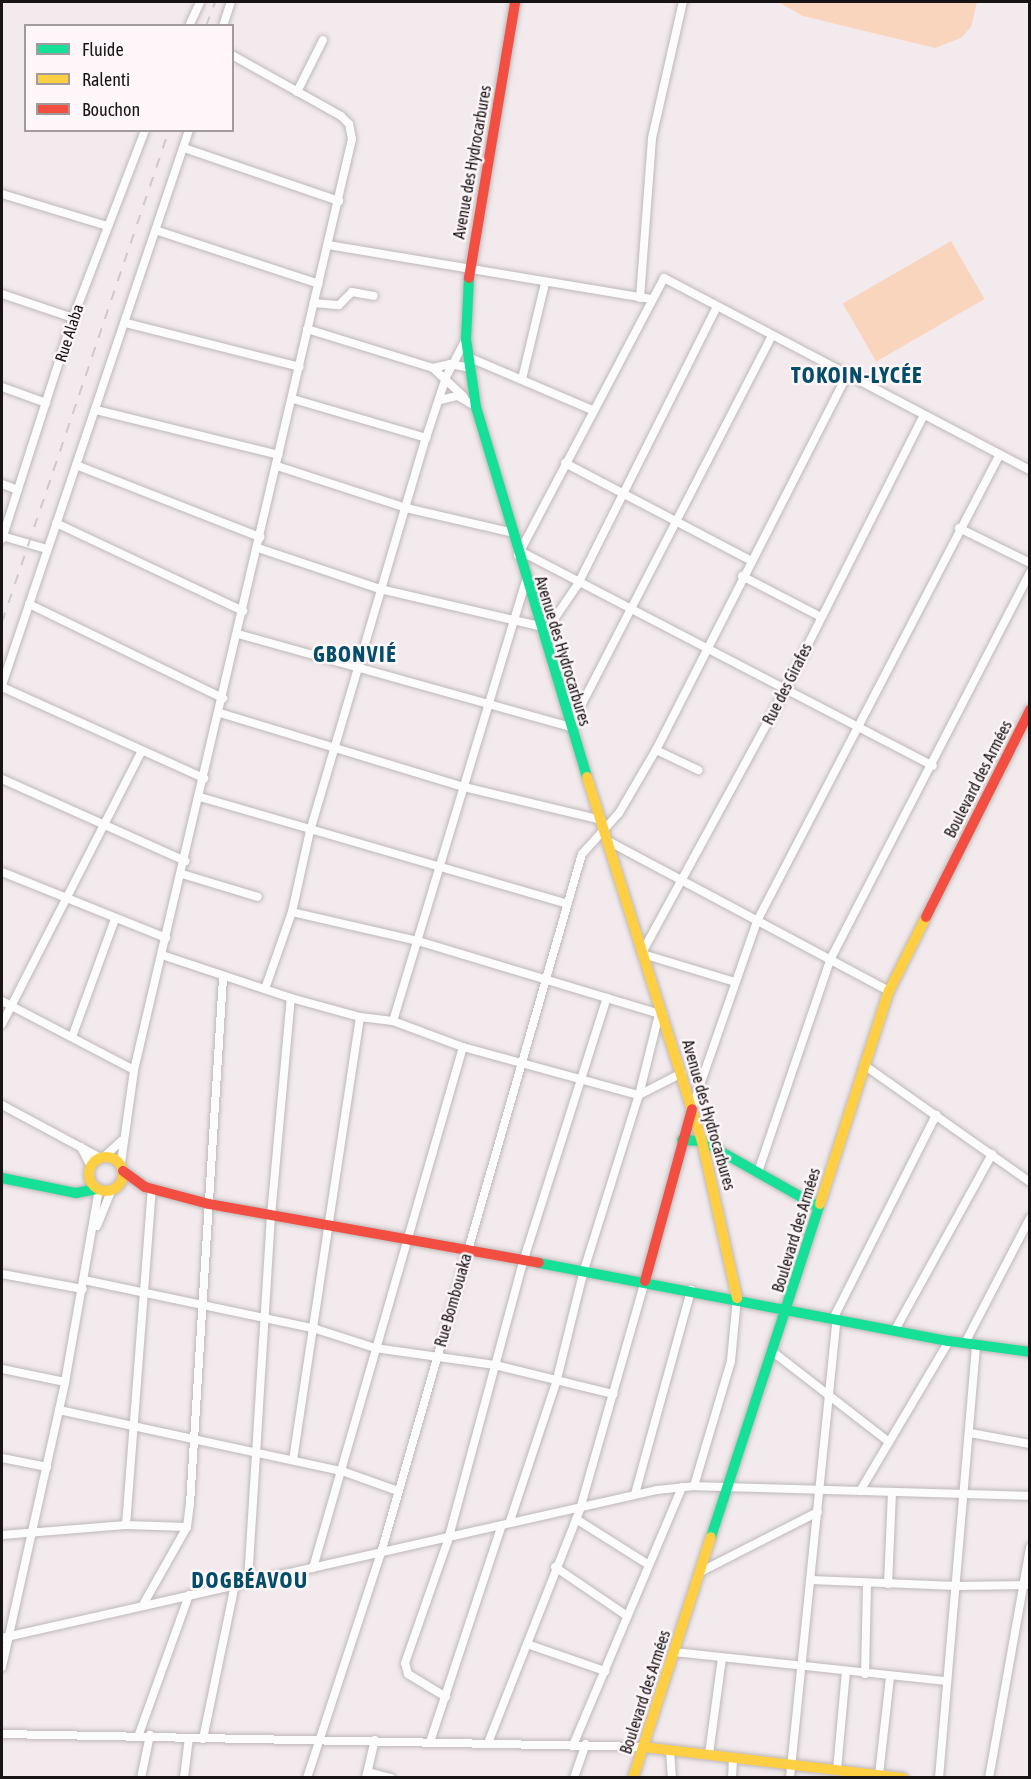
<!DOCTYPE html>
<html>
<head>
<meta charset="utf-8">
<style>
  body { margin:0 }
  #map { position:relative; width:1031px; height:1779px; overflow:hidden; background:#f2eaec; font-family:"Asap Condensed",sans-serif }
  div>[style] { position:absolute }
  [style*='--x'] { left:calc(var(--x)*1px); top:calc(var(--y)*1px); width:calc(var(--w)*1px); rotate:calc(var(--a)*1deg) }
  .green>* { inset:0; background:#f9d5be; transform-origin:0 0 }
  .roads { filter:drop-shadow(0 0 2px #beb8b9) drop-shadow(0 0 2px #beb8b9) }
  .street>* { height:8px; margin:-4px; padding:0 4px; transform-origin:4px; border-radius:4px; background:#fdfcfc }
  .fast>* { height:10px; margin:-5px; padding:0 5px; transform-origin:5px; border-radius:5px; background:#16e098 }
  .slow>* { height:10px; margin:-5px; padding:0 5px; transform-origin:5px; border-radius:5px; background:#ffcf43 }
  .slow>.ring { margin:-5px; padding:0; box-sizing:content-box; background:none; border:10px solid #ffcf43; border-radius:50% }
  .jam>* { height:10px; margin:-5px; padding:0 5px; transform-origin:5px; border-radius:5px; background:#f24e42 }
  .rail>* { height:2px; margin-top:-1px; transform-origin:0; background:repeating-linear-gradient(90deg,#cccaca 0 10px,transparent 0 20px) }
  span { translate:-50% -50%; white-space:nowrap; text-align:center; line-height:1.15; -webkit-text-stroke:5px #fef6f8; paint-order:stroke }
  .street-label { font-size:16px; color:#181314 }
  .district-label { font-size:22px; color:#024d6a; font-weight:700; letter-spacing:1.5px }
  .frame { position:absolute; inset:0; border:3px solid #181314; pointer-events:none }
  .legend { position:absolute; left:24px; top:24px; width:210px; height:108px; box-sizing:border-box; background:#fef6f8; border:2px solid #a29b9d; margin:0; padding:8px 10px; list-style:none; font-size:18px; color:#181314 }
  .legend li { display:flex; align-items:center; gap:12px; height:30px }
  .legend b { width:30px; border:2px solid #a29b9d }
</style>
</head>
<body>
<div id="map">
  <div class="green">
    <i style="clip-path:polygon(778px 2px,977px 2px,971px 27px,961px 38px,935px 48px,803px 16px)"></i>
    <i style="left:951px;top:241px;width:67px;height:125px;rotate:60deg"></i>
  </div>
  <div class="roads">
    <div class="street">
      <i style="--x:189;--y:26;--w:26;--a:-65"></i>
      <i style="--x:223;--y:26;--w:25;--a:-72"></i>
      <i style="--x:297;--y:92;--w:58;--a:-63.4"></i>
      <i style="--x:184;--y:148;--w:164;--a:18.9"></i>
      <i style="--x:2;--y:194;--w:110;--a:16.9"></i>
      <i style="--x:158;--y:231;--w:169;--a:18.2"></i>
      <i style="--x:328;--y:245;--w:326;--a:9.5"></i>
      <i style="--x:2;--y:294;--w:75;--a:18.7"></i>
      <i style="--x:640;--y:298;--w:160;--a:-85.7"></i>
      <i style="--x:652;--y:138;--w:139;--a:-77.2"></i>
      <i style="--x:314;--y:303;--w:25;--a:5"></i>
      <i style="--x:339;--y:305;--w:18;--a:-45"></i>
      <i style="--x:352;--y:292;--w:22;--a:10"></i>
      <i style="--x:126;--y:323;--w:179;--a:14.2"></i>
      <i style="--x:307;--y:329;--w:132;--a:17.2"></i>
      <i style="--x:433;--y:368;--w:42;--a:43.1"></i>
      <i style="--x:468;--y:357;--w:135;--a:23.1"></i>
      <i style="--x:433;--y:368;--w:17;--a:-13"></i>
      <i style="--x:450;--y:364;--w:21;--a:11"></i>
      <i style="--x:522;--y:379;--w:99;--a:-76.5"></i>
      <i style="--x:2;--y:387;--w:47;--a:20"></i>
      <i style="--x:293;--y:399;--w:139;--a:16.3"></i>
      <i style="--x:440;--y:400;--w:18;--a:-13"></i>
      <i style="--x:458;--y:396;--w:21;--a:31"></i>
      <i style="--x:96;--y:410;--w:188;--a:13.8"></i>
      <i style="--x:565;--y:463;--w:209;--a:27.7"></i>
      <i style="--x:76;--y:465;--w:198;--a:21.4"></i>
      <i style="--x:277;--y:466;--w:136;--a:18"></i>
      <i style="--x:406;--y:508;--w:107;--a:13"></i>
      <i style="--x:2;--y:484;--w:17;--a:21"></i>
      <i style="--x:56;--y:523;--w:207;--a:25.2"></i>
      <i style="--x:959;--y:528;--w:79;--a:26.2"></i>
      <i style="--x:2;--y:536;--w:47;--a:16.1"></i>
      <i style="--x:2;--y:539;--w:232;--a:-72.2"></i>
      <i style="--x:73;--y:318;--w:201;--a:-69"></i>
      <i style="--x:258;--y:548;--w:129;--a:18.6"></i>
      <i style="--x:380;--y:589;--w:172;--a:13.1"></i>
      <i style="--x:548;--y:628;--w:53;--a:-55.7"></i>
      <i style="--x:578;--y:584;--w:310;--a:-63.4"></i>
      <i style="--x:522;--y:552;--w:463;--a:27.5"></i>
      <i style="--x:518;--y:555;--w:313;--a:-62.2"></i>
      <i style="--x:664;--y:278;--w:413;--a:27.7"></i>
      <i style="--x:742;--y:576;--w:89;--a:27.4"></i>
      <i style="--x:29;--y:604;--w:216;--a:25.9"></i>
      <i style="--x:238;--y:634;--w:345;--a:15.6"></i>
      <i style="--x:570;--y:727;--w:440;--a:-62.7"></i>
      <i style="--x:2;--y:685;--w:586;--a:-71.38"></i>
      <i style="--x:2;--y:687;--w:222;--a:24.3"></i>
      <i style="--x:220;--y:713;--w:255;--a:16.9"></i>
      <i style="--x:464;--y:787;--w:141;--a:13.5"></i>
      <i style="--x:656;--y:750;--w:47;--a:25.5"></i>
      <i style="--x:2;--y:779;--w:201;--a:24.1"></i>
      <i style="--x:200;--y:797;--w:381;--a:16.2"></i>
      <i style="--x:608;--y:841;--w:319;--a:28.1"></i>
      <i style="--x:2;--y:872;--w:177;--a:21.9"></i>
      <i style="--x:182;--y:874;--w:79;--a:16.8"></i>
      <i style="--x:292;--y:912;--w:129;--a:13"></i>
      <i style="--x:418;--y:941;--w:256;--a:16.8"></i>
      <i style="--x:644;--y:949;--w:295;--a:-61.4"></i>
      <i style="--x:785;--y:690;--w:308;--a:-63.2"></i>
      <i style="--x:162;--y:955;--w:136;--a:18.4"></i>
      <i style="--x:291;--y:998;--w:72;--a:15.4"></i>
      <i style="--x:360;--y:1017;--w:33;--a:7"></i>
      <i style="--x:393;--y:1021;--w:75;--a:20.4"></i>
      <i style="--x:463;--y:1047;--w:182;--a:15.3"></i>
      <i style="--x:639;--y:1095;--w:48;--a:-27.1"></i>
      <i style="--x:646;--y:955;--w:93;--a:16.9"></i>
      <i style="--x:265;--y:989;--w:82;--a:-70.7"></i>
      <i style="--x:292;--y:912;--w:83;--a:-77.5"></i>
      <i style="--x:310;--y:831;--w:410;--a:-73.6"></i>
      <i style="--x:426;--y:438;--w:64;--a:-71.8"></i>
      <i style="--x:446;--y:377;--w:43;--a:-62.2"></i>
      <i style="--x:2;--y:1001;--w:149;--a:27.6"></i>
      <i style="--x:393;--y:1021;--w:461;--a:-73.2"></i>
      <i style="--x:2;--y:1024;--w:307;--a:-62.9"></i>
      <i style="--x:72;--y:1037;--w:126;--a:-70"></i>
      <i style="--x:864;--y:1065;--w:203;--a:35.2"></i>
      <i style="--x:2;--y:1105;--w:112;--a:28.2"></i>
      <i style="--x:692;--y:1108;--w:198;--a:-70.8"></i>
      <i style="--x:757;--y:921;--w:526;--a:-62.51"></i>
      <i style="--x:81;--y:1147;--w:22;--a:63"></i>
      <i style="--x:104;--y:1157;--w:23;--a:-43"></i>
      <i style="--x:121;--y:1163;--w:94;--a:-82"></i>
      <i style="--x:134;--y:1070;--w:956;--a:-76.82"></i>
      <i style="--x:352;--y:139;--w:15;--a:-101"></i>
      <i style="--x:349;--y:124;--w:11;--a:-135"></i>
      <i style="--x:341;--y:116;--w:125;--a:-150.8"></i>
      <i style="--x:758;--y:1172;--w:224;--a:-71.2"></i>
      <i style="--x:830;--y:960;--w:436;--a:-62.7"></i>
      <i style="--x:97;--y:1226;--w:38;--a:-68"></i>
      <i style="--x:2;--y:1274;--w:82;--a:10.5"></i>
      <i style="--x:84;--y:1280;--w:237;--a:11.9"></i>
      <i style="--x:316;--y:1329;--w:62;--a:17.9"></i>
      <i style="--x:375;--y:1348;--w:121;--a:8.1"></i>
      <i style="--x:495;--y:1365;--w:122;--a:13.8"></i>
      <i style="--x:833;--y:1319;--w:229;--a:-63.2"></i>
      <i style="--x:895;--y:1330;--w:201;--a:-61.1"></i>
      <i style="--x:965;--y:1343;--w:141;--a:-62.5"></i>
      <i style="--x:773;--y:1352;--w:147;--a:37.8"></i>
      <i style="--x:2;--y:1369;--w:64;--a:11.7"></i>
      <i style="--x:59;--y:1410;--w:289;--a:12.2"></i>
      <i style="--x:342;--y:1471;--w:59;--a:19.7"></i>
      <i style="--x:970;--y:1433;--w:61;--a:10.4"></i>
      <i style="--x:2;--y:1458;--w:46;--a:11.3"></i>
      <i style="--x:293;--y:1460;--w:448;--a:-81.4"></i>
      <i style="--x:694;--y:1486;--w:130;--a:-73.5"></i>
      <i style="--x:731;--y:1361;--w:63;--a:-84.6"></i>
      <i style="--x:860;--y:1491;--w:174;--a:-59.3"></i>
      <i style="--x:635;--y:1494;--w:212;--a:-74.6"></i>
      <i style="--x:576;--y:1519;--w:86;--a:32.2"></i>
      <i style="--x:510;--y:1521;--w:145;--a:-71.6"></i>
      <i style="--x:556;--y:1383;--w:116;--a:-76.1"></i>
      <i style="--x:584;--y:1270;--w:183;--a:-72.6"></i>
      <i style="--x:639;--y:1095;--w:83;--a:-76.1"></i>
      <i style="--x:126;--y:1525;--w:337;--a:-85.6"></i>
      <i style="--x:2;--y:1535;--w:124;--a:-4.6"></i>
      <i style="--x:126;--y:1525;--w:61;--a:1.9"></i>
      <i style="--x:555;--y:1567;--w:87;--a:34.2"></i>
      <i style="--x:313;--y:1568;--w:542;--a:-73.94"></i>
      <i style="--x:702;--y:1571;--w:130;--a:-27"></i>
      <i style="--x:811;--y:1580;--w:145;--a:2.4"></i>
      <i style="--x:956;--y:1586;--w:74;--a:-0.8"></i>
      <i style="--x:248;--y:1581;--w:366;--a:-86.4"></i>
      <i style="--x:271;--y:1216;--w:219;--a:-84.8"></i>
      <i style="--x:888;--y:1584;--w:91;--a:-87.5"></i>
      <i style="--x:144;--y:1603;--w:87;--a:-60.5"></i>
      <i style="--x:187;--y:1527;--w:23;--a:-83"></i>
      <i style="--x:190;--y:1504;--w:527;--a:-86.41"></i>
      <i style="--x:2;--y:1638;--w:672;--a:-12.73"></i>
      <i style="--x:657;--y:1490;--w:37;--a:-6"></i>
      <i style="--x:694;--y:1486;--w:336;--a:1.7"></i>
      <i style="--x:527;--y:1644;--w:83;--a:19.1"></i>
      <i style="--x:674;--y:1652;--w:274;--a:6.1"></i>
      <i style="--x:2;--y:1667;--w:292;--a:-77.5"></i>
      <i style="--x:65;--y:1382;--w:195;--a:-80"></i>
      <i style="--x:865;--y:1674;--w:91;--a:-88.7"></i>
      <i style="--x:446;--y:1697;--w:44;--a:-148.8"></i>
      <i style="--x:408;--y:1674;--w:11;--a:-105"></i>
      <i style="--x:405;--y:1663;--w:130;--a:-70.7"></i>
      <i style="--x:448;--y:1540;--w:291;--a:-74.9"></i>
      <i style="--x:524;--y:1259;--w:274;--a:-72.4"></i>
      <i style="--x:2;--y:1734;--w:641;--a:1.16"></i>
      <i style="--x:139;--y:1734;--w:148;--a:-70.2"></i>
      <i style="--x:203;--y:1739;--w:158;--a:-78.3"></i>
      <i style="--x:430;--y:1742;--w:226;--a:-71.7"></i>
      <i style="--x:488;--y:1743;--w:251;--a:-68.5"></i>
      <i style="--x:580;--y:1509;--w:237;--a:-74.1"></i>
      <i style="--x:574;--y:1743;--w:278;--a:-67.1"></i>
      <i style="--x:670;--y:1750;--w:28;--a:86"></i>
      <i style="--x:709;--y:1754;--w:97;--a:-82.3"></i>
      <i style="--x:837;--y:1770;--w:98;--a:-84.8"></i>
      <i style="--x:368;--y:1772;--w:24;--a:15"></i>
      <i style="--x:879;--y:1775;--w:99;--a:-83.6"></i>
      <i style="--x:141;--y:1778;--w:44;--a:-78.2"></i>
      <i style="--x:184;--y:1778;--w:39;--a:-83"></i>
      <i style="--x:307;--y:1778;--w:237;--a:-71.8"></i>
      <i style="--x:381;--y:1553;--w:727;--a:-73.96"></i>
      <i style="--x:582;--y:854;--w:55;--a:-47.9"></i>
      <i style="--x:619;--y:813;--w:73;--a:-59.6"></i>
      <i style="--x:656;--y:750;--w:421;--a:-63"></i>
      <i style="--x:366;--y:1778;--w:39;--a:-77"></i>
      <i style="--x:574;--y:1778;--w:36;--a:-71"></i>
      <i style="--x:732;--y:1778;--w:21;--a:-87"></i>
      <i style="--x:790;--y:1778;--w:461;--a:-84.2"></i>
      <i style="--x:939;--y:1778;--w:435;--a:-85.1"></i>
      <i style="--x:989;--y:1778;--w:234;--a:-79.9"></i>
    </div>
    <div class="fast">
      <i style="--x:469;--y:278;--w:61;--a:92.8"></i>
      <i style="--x:466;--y:339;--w:69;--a:81.6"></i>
      <i style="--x:476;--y:407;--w:386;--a:73.3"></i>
      <i style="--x:682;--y:1140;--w:20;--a:3"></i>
      <i style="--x:702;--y:1141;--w:134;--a:29.4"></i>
      <i style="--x:2;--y:1178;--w:76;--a:11.5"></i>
      <i style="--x:76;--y:1193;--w:21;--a:-11"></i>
      <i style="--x:539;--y:1263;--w:417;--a:10.8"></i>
      <i style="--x:949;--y:1341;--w:82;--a:7.7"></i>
      <i style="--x:711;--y:1537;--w:350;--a:-71.9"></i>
    </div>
    <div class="slow">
      <i style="--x:587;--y:777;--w:382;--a:72.5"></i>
      <i style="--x:702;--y:1141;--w:161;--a:77.4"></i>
      <i class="ring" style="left:89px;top:1157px;width:24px;height:24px"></i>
      <i style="--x:820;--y:1204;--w:224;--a:-72.1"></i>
      <i style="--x:889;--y:991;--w:83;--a:-63.4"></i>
      <i style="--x:643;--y:1747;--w:262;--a:6.8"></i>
      <i style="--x:633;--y:1778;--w:253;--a:-72.1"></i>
    </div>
    <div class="jam">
      <i style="--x:469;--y:278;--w:280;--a:-80.5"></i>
      <i style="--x:926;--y:917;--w:232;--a:-63.3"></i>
      <i style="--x:123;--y:1171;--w:27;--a:36"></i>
      <i style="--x:145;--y:1187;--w:66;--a:14.9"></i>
      <i style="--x:209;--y:1204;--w:335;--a:10.1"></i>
      <i style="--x:645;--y:1281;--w:178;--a:-74.7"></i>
    </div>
  </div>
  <div class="rail">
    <i style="--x:206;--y:26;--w:26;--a:-69"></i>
    <i style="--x:2;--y:622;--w:520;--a:-71.25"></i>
  </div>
  <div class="street-label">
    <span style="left:472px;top:162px;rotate:-80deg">Avenue des Hydrocarbures</span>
    <span style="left:69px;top:333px;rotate:-72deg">Rue Alaba</span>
    <span style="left:563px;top:651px;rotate:73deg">Avenue des Hydrocarbures</span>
    <span style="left:787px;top:684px;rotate:-63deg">Rue des Girafes</span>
    <span style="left:978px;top:779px;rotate:-63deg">Boulevard des Armées</span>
    <span style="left:709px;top:1115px;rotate:74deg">Avenue des Hydrocarbures</span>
    <span style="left:796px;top:1230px;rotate:-73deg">Boulevard des Armées</span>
    <span style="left:453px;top:1300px;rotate:-74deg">Rue Bombouaka</span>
    <span style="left:645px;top:1692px;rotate:-72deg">Boulevard des Armées</span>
  </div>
  <div class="district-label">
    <span style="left:857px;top:376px">TOKOIN-LYCÉE</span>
    <span style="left:355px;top:655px">GBONVIÉ</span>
    <span style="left:250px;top:1581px">DOGBÉAVOU</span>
  </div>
  <div class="frame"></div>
  <ul class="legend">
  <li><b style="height:8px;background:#16e098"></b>Fluide</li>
  <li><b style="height:8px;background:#ffcf43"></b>Ralenti</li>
  <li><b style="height:8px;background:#f24e42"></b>Bouchon</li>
  </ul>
</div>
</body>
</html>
